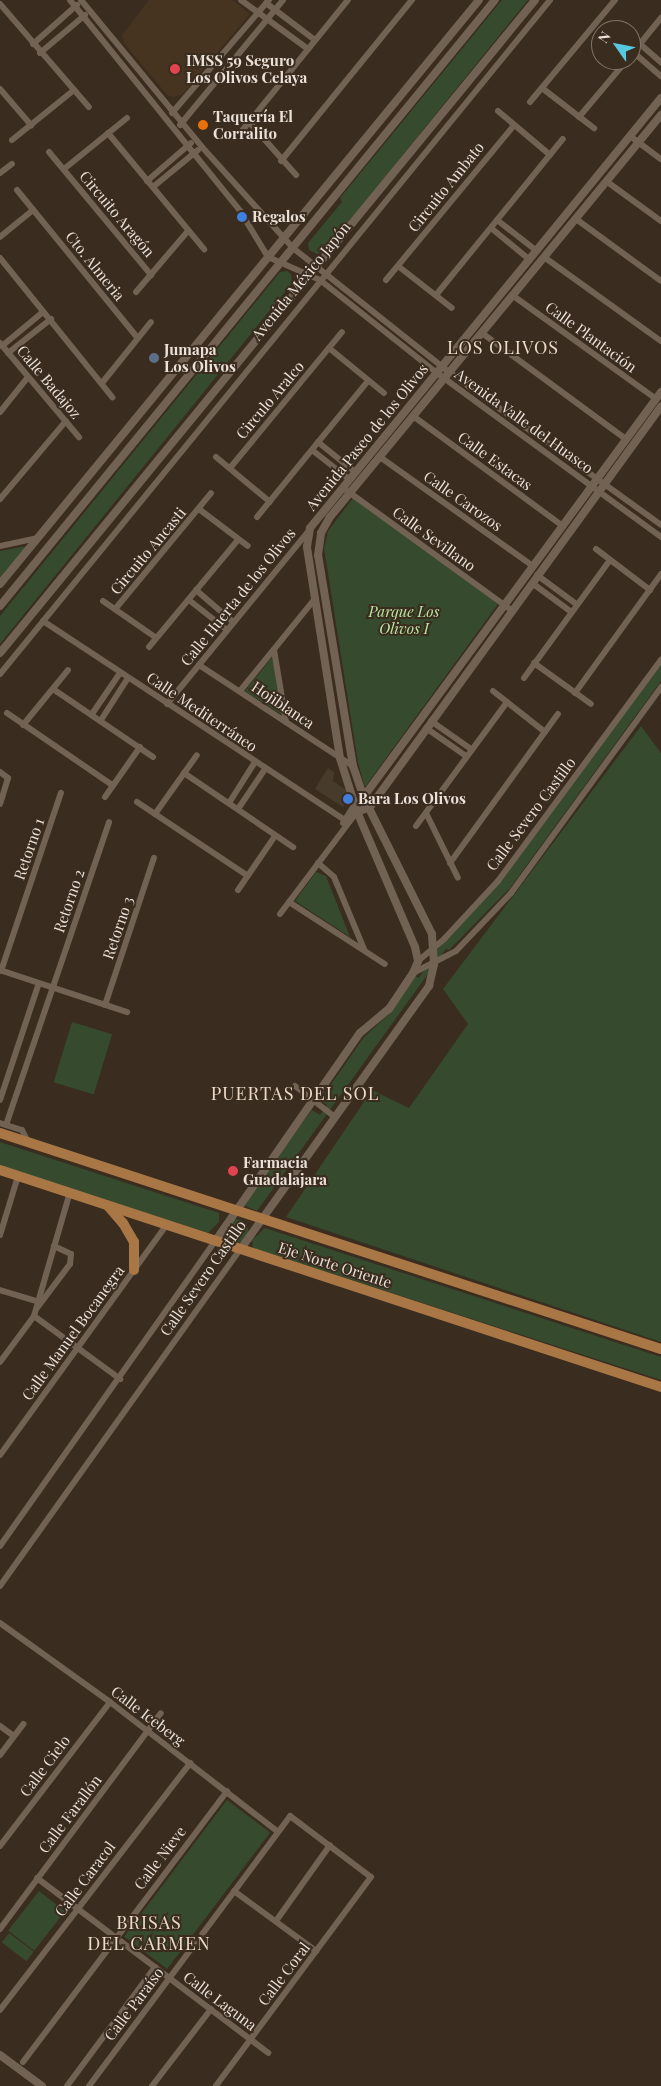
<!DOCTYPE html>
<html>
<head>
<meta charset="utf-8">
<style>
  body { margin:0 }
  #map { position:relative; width:661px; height:2086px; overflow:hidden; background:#3a2c1e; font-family:"Playfair Display",serif }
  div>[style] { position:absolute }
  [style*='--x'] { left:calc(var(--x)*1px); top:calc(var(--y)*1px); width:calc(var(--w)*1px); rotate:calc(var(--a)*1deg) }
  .commercial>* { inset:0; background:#473b2c }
  .built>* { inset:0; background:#463320 }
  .green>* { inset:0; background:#364a2d; transform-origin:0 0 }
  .round { border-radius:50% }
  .minor>* { height:6px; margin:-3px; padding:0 3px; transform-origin:3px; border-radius:3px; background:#726253 }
  .tertiary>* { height:8px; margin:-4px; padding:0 4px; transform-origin:4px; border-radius:4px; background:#726253 }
  .primary>* { height:10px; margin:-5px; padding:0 5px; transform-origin:5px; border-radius:5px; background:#a97645 }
  .dots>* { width:14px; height:14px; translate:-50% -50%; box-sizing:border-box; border:2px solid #3a2c1e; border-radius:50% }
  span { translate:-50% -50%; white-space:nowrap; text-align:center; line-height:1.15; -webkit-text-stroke:4px #3a2c1e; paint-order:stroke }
  .poi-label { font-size:15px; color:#eae1d8; font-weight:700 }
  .left { translate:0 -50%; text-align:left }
  .street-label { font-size:15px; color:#eae1d8 }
  .park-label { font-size:15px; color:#b8e7a2; font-style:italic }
  .quarter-label { font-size:18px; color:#eddac8; letter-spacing:1px }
  .north { position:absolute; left:591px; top:20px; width:50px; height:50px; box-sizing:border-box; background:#3a2c1e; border:1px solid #807468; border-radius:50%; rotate:303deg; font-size:14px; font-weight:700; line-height:20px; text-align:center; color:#eae1d8 }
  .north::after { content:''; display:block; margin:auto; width:18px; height:22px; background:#56c9e1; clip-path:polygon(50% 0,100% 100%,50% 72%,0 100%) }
</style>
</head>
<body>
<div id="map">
  <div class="commercial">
    <i style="clip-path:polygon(328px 768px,334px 772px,333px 781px,346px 790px,350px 798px,343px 807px,315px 789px)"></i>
  </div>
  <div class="built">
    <i style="clip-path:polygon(149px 0,233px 0,250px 14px,182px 95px,172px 97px,167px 95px,124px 43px,122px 35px)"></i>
  </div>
  <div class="green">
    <i style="clip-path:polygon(502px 0,528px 0,325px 251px,317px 254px,309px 250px,308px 243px,342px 202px,340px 198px)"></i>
    <i style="clip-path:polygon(287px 271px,291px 274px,292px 283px,0 644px,0 616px,280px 272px)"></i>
    <i style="clip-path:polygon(353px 498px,498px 604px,365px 787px,358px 763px,324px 548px,328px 531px)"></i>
    <i style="clip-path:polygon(27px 546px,0 579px,0 551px)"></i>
    <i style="clip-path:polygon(273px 656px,282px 715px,245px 691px)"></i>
    <i style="clip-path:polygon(661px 661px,661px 681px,510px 888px,449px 950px,446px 949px,257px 1211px,243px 1205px,312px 1110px,320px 1115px,327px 1105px,320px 1100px,364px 1037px,389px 1014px,415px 976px,419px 978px,440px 945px,503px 879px)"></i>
    <i style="clip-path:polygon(641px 726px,661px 753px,661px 1342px,286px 1217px,372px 1090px,409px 1108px,468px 1024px,443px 989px)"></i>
    <i style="clip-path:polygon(316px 872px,326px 876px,350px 937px,295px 901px)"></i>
    <i style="left:72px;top:1022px;width:42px;height:63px;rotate:17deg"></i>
    <i style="clip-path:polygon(0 1142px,219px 1213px,219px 1222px,208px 1233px,0 1166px)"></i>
    <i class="round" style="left:224px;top:1219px;width:24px;height:24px"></i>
    <i style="clip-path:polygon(265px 1228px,661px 1357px,661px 1380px,253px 1248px,252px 1240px)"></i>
    <i style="left:227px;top:1800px;width:54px;height:171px;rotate:37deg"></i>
    <i style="left:39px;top:1891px;width:33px;height:50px;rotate:38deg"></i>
    <i style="left:9px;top:1933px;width:31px;height:12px;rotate:37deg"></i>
  </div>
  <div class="minor">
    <i style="--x:70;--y:0;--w:271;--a:51.1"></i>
    <i style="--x:240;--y:211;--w:54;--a:58.7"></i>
    <i style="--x:268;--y:257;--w:57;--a:23.9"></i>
    <i style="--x:320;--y:280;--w:149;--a:38.5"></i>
    <i style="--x:437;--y:373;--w:278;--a:36.2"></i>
    <i style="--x:81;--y:0;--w:190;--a:50.5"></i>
    <i style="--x:202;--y:147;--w:136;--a:48"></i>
    <i style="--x:293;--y:248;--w:199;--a:38.5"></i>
    <i style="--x:449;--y:372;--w:261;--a:35.8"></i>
    <i style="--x:241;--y:0;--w:83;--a:36.2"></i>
    <i style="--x:266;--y:3;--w:61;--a:37.1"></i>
    <i style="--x:0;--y:4;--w:136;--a:49.2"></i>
    <i style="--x:33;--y:44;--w:59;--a:-41.6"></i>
    <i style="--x:640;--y:44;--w:28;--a:41"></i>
    <i style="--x:633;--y:52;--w:37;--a:41"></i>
    <i style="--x:40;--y:53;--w:59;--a:-40.2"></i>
    <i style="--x:631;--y:55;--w:48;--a:-51"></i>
    <i style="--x:542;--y:88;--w:66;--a:37.6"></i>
    <i style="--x:0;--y:89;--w:48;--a:49.3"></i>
    <i style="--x:530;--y:102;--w:133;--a:-50.2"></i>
    <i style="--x:498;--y:111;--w:68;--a:40.2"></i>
    <i style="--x:172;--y:113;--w:149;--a:-49.4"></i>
    <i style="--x:579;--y:117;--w:75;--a:-49.9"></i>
    <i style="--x:249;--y:122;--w:71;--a:48.4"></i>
    <i style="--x:180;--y:125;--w:162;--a:-50.5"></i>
    <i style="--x:241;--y:132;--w:170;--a:-51"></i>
    <i style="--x:108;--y:133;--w:151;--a:50.4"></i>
    <i style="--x:630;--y:136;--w:39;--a:37"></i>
    <i style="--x:12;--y:140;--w:80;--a:-38.9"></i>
    <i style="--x:49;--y:152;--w:160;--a:50.3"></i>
    <i style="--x:281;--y:161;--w:208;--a:-50.9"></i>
    <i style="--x:64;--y:169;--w:81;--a:-39"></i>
    <i style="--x:0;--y:173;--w:15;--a:-37"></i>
    <i style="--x:147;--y:181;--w:58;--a:-40.8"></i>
    <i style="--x:606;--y:181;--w:68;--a:36"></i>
    <i style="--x:153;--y:187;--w:58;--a:-39.4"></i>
    <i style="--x:17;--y:190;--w:190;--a:50.8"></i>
    <i style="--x:576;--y:219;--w:105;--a:36.1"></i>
    <i style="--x:497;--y:220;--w:51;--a:37.8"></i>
    <i style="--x:491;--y:228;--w:50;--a:39.4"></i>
    <i style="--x:0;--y:237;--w:43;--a:-39.3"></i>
    <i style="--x:544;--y:257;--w:144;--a:35.7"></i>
    <i style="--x:0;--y:258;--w:179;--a:51.1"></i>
    <i style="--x:398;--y:266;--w:68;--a:37.9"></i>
    <i style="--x:386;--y:280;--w:201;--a:-50.4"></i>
    <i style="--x:136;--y:292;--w:80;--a:-49.6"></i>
    <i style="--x:436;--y:295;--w:201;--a:-50.9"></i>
    <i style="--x:512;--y:295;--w:178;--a:35.8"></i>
    <i style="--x:482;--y:333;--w:179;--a:36.4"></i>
    <i style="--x:0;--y:343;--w:123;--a:50"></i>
    <i style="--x:2;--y:346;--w:53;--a:-39.7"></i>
    <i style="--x:329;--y:348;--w:71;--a:39.3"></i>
    <i style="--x:8;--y:353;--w:55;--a:-38.3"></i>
    <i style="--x:102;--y:383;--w:78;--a:-51.2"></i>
    <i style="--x:0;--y:412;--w:45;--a:-51.3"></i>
    <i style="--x:413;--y:416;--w:186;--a:36.3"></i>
    <i style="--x:318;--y:442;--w:48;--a:39"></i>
    <i style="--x:312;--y:450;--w:47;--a:38.1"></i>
    <i style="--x:216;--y:457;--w:70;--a:39.8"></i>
    <i style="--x:380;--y:457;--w:188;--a:35.5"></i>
    <i style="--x:230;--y:468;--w:176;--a:-50.5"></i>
    <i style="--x:346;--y:490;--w:204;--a:36"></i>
    <i style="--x:0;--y:499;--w:102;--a:-49.8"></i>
    <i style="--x:199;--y:509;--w:61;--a:37.1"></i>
    <i style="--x:257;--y:517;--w:176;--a:-50.8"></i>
    <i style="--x:0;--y:546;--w:39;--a:-12"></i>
    <i style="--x:596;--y:549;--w:68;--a:37.2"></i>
    <i style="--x:537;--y:575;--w:49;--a:36.6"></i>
    <i style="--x:532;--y:583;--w:47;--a:36.4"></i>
    <i style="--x:196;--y:590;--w:49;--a:40.9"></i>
    <i style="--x:189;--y:600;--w:48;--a:38.3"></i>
    <i style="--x:103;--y:601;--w:63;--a:34.7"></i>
    <i style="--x:116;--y:608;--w:149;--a:-50.4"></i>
    <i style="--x:43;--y:621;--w:365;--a:33.4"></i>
    <i style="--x:149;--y:647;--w:138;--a:-50.3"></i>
    <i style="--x:274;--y:650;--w:73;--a:80.5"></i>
    <i style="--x:534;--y:663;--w:70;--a:35.7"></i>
    <i style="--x:199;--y:665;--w:184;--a:33.3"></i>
    <i style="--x:0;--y:674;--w:870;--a:-50.78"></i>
    <i style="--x:524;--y:678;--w:146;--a:-53.9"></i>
    <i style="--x:53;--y:689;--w:121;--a:34.2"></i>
    <i style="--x:240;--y:691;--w:117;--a:-50.9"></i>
    <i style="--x:493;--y:691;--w:66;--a:38.3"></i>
    <i style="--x:575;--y:693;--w:147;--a:-54.1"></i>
    <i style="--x:167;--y:704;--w:226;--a:-50.7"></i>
    <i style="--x:7;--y:713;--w:127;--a:34.4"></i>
    <i style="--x:92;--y:714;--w:50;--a:-55.7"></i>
    <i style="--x:101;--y:720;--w:50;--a:-57.3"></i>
    <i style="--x:431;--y:721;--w:49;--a:35"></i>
    <i style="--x:23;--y:725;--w:71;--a:-50.7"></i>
    <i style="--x:426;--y:728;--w:49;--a:35"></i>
    <i style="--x:0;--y:772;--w:10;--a:37"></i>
    <i style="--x:8;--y:778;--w:27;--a:107"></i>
    <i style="--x:184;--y:773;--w:132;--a:34.2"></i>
    <i style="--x:105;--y:797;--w:61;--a:-55"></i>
    <i style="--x:137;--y:802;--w:133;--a:33.7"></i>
    <i style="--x:229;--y:803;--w:49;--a:-57.6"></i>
    <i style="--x:238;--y:809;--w:48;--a:-56"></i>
    <i style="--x:426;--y:813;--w:72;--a:63.8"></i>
    <i style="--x:155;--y:814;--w:72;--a:-54.6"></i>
    <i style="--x:343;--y:823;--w:22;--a:-58"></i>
    <i style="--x:416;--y:826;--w:154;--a:-53.7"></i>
    <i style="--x:318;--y:863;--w:21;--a:41"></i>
    <i style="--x:334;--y:877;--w:78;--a:67.4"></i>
    <i style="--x:450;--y:863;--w:184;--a:-54.1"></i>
    <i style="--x:238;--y:890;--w:65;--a:-55.6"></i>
    <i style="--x:289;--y:902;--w:114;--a:32.9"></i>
    <i style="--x:280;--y:914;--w:128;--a:-53"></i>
    <i style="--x:418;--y:961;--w:35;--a:-40"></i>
    <i style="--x:445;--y:938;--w:78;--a:-47.1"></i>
    <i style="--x:498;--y:881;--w:275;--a:-53.6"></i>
    <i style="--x:0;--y:970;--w:134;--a:18.3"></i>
    <i style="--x:1;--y:971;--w:188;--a:-71.4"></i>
    <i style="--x:413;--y:973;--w:48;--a:-27.1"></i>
    <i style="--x:456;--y:951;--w:80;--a:-46.5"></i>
    <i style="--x:511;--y:893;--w:255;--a:-53.9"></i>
    <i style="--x:105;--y:1005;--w:155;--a:-71.6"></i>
    <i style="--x:295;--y:1086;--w:51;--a:37.8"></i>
    <i style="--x:0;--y:1100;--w:123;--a:-71.6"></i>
    <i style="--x:0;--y:1123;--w:23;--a:18"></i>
    <i style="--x:22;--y:1130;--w:13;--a:63"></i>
    <i style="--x:6;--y:1125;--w:320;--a:-71.2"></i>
    <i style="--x:0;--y:1235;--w:62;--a:-73"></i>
    <i style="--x:0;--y:1290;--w:39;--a:17"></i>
    <i style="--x:37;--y:1308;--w:55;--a:-53.1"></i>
    <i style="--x:70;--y:1264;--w:10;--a:-84"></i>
    <i style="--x:71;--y:1254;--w:19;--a:-155"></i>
    <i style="--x:34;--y:1316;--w:107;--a:36.2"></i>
    <i style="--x:0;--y:1362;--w:57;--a:-53.5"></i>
    <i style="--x:34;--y:1316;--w:129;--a:-73.8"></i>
    <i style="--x:0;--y:1455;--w:283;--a:-54.1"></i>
    <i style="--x:0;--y:1546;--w:375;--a:-54.8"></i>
    <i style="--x:0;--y:1586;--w:413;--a:-54.5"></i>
    <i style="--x:0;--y:1623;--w:135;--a:35.7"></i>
    <i style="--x:110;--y:1702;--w:212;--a:37.7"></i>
    <i style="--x:0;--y:1726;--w:17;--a:36"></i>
    <i style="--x:0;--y:1755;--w:39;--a:-53"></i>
    <i style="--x:0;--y:1846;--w:181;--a:-52.6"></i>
    <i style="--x:37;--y:1878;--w:290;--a:37.1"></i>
    <i style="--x:234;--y:1891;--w:102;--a:36.2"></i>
    <i style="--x:276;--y:1921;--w:93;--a:-54.6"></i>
    <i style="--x:0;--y:1929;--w:269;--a:-53.3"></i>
    <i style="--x:0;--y:2010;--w:312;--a:-52.4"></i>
    <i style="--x:23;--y:2062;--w:339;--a:-53"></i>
    <i style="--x:67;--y:2086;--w:148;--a:-53.5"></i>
    <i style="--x:89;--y:2086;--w:337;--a:-53.3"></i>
    <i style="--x:290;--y:1816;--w:101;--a:37"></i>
    <i style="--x:371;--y:1877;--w:260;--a:126.6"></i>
    <i style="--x:152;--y:2086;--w:97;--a:-52.5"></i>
  </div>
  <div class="tertiary">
    <i style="--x:0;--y:584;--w:755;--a:-50.64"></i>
    <i style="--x:0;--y:606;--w:782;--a:-50.76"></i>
    <i style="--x:0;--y:653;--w:844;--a:-50.67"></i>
    <i style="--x:362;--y:799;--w:505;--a:-53.7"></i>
    <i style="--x:357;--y:812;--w:14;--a:-21"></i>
    <i style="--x:370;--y:807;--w:495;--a:-54"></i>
    <i style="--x:216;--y:1240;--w:252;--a:-55.2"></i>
    <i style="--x:360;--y:1033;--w:38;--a:-40"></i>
    <i style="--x:389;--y:1009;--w:43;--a:-56.3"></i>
    <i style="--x:413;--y:973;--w:13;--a:-67"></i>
    <i style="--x:418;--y:961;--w:14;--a:-102"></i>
    <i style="--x:415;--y:947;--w:147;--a:-113.2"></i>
    <i style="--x:357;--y:812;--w:57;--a:-107.5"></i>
    <i style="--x:340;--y:758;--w:214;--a:-98.9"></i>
    <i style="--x:307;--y:547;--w:19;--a:-81"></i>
    <i style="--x:310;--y:528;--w:555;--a:-50.78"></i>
    <i style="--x:240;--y:1250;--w:325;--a:-54.4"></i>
    <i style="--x:429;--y:986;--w:23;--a:-77"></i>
    <i style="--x:434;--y:964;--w:30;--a:-94"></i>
    <i style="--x:432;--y:934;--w:152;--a:-116.6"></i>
    <i style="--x:364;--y:798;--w:34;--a:-109"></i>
    <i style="--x:353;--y:766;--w:214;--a:-99.4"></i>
    <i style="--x:318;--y:555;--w:22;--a:-82"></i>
    <i style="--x:321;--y:533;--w:18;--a:-61"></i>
    <i style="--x:330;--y:517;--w:521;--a:-50.53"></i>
    <i style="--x:0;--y:2055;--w:52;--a:36.4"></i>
  </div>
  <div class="primary">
    <i style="--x:0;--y:1133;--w:695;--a:18.1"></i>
    <i style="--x:0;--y:1170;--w:696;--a:18.17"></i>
    <i style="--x:108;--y:1206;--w:23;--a:49"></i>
    <i style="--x:123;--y:1223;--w:22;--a:60"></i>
    <i style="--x:134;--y:1242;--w:28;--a:90"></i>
  </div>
  <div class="dots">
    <i style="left:175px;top:69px;background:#e0444e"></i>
    <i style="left:203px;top:125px;background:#e8710a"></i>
    <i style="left:242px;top:217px;background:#3f7fe0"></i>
    <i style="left:154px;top:358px;background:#5c6f8a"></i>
    <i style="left:348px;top:799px;background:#3f7fe0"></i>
    <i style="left:233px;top:1171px;background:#e0444e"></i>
  </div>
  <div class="poi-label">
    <span class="left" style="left:186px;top:69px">IMSS 59 Seguro<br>Los Olivos Celaya</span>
    <span class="left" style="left:213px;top:125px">Taquería El<br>Corralito</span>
    <span class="left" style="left:252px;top:217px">Regalos</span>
    <span class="left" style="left:164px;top:358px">Jumapa<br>Los Olivos</span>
    <span class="left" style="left:358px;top:799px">Bara Los Olivos</span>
    <span class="left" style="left:243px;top:1171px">Farmacia<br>Guadalajara</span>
  </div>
  <div class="street-label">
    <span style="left:446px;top:187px;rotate:-51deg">Circuito Ambato</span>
    <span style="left:117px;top:214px;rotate:50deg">Circuito Aragón</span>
    <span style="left:95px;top:266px;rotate:51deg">Cto. Almeria</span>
    <span style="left:301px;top:281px;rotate:-51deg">Avenida México Japón</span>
    <span style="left:591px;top:337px;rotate:36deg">Calle Plantación</span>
    <span style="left:49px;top:382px;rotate:50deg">Calle Badajoz</span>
    <span style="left:270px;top:400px;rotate:-50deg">Circulo Aralco</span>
    <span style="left:524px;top:421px;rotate:36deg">Avenida Valle del Huasco</span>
    <span style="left:367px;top:437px;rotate:-51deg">Avenida Paseo de los Olivos</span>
    <span style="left:495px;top:461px;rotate:36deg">Calle Estacas</span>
    <span style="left:463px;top:501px;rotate:35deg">Calle Carozos</span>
    <span style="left:434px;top:539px;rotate:36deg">Calle Sevillano</span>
    <span style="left:148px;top:551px;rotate:-50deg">Circuito Ancasti</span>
    <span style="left:238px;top:597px;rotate:-51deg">Calle Huerta de los Olivos</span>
    <span style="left:283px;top:705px;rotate:34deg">Hojiblanca</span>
    <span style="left:202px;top:712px;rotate:34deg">Calle Mediterráneo</span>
    <span style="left:531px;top:814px;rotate:-53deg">Calle Severo Castillo</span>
    <span style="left:29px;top:849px;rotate:-71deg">Retorno 1</span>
    <span style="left:69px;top:901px;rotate:-71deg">Retorno 2</span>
    <span style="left:118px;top:928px;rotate:-71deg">Retorno 3</span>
    <span style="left:335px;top:1265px;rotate:18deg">Eje Norte Oriente</span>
    <span style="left:203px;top:1278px;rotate:-55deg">Calle Severo Castillo</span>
    <span style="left:73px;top:1333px;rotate:-54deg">Calle Manuel Bocanegra</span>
    <span style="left:148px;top:1716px;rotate:37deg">Calle Iceberg</span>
    <span style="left:45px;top:1766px;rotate:-53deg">Calle Cielo</span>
    <span style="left:70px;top:1814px;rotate:-53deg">Calle Farallón</span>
    <span style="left:160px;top:1858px;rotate:-53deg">Calle Nieve</span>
    <span style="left:85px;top:1879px;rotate:-53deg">Calle Caracol</span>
    <span style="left:284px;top:1974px;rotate:-53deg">Calle Coral</span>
    <span style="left:220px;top:2001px;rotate:37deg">Calle Laguna</span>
    <span style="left:134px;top:2004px;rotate:-53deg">Calle Paraíso</span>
  </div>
  <div class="park-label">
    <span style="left:404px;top:620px">Parque Los<br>Olivos I</span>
  </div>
  <div class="quarter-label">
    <span style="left:503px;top:347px">LOS OLIVOS</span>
    <span style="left:295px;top:1093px">PUERTAS DEL SOL</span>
    <span style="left:149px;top:1933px">BRISAS<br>DEL CARMEN</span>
  </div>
  <div class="north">N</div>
</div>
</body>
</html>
